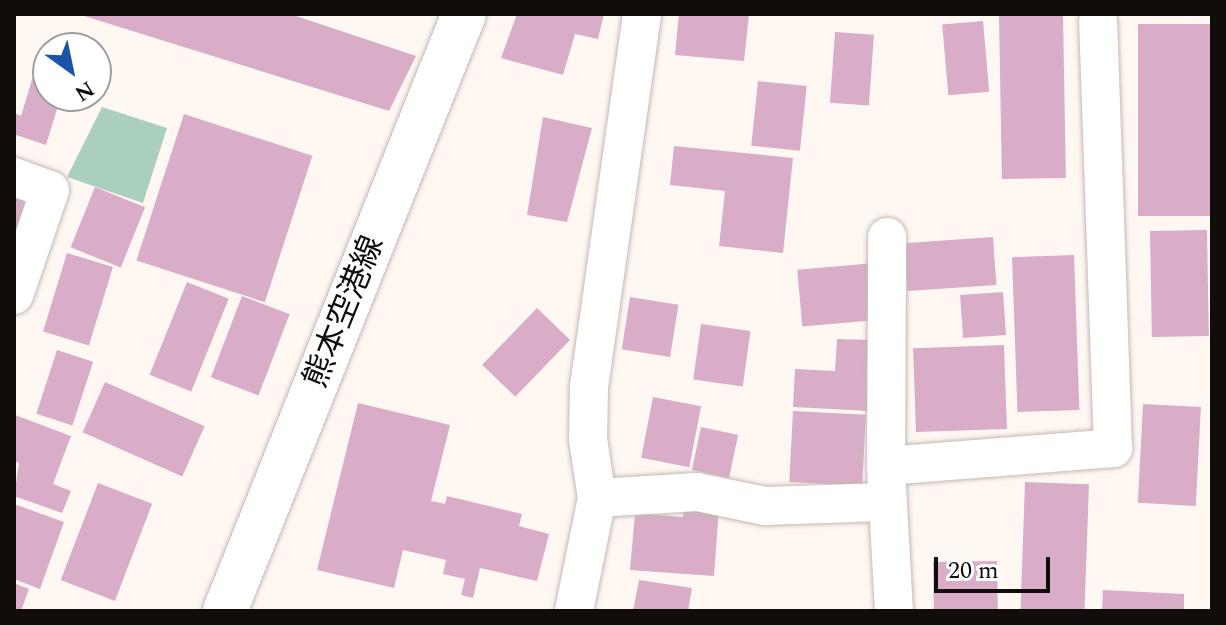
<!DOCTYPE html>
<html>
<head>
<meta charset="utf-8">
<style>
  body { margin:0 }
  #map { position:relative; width:1226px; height:625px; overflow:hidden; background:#fff7f2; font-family:Spectral,"Noto Sans JP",serif }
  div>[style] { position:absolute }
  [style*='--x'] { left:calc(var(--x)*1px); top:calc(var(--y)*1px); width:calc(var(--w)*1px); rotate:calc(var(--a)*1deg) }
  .green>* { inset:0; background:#abcfbe }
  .building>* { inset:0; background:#d9adc7; transform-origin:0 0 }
  .roads { filter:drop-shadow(0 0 2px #c3bab4) drop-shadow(0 0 2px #c3bab4) }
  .street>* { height:38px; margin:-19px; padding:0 19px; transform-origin:19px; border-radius:19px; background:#fff }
  .secondary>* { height:44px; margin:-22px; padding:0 22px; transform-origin:22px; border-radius:22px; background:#fff }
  span { translate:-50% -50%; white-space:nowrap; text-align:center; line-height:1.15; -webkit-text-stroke:6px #fff; paint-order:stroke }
  .street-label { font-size:32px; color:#100d0b }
  .frame { position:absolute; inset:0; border:16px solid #100d0b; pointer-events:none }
  .north { position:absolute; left:32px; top:32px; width:80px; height:80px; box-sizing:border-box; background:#fff; border:2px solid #9f9e9d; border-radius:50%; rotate:147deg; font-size:22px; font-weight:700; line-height:32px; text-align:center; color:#100d0b }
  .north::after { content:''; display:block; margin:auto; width:28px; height:36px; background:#1b54a6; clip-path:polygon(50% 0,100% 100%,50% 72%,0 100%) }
  .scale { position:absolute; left:934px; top:557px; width:116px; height:36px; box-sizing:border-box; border:4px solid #100d0b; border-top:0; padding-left:10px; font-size:24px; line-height:28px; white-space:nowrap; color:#100d0b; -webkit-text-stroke:6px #fff; paint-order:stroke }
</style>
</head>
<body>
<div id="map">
  <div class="green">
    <i style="clip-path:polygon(102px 107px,167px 128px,143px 203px,67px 177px)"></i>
  </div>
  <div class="building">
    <i style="clip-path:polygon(290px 14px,416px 56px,389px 111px,81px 15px)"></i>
    <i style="clip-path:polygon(517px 14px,604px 14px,598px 39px,575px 34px,563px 75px,501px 58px)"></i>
    <i style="clip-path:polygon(679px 14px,749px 14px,744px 61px,675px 55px)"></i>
    <i style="left:1063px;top:14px;width:164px;height:64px;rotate:89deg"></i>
    <i style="left:983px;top:21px;width:71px;height:41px;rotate:85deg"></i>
    <i style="left:1210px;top:24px;width:192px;height:72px;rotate:90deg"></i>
    <i style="left:835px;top:32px;width:39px;height:71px;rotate:4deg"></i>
    <i style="clip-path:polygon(34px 73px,48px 78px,48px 96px,61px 96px,46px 145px,16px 135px,14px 141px,14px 113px,21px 116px)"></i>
    <i style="left:758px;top:81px;width:49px;height:65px;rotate:6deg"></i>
    <i style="left:184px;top:114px;width:135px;height:154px;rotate:18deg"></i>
    <i style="clip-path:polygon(543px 117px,592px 128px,567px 222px,527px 215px)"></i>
    <i style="clip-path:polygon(674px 146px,793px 158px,783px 253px,719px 246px,725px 191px,670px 185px)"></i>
    <i style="left:95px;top:187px;width:54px;height:65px;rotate:22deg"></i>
    <i style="clip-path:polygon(14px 190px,36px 198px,14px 255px)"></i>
    <i style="left:1207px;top:230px;width:106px;height:57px;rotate:89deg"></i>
    <i style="left:993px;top:237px;width:48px;height:89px;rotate:86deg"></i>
    <i style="left:67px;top:253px;width:48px;height:82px;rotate:17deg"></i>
    <i style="left:1074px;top:255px;width:155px;height:62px;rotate:88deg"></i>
    <i style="left:875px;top:263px;width:57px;height:78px;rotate:85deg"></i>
    <i style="left:187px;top:282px;width:45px;height:100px;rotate:22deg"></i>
    <i style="left:1003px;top:292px;width:43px;height:43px;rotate:86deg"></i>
    <i style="left:242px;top:296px;width:51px;height:87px;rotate:21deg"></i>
    <i style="left:630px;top:297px;width:49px;height:53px;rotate:9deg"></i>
    <i style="left:537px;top:308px;width:46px;height:79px;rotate:44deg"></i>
    <i style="left:701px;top:324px;width:50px;height:56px;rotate:8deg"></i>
    <i style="clip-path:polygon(837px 339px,872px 340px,869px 411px,793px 407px,795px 369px,835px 371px)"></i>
    <i style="left:1004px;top:345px;width:84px;height:91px;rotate:88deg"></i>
    <i style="left:57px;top:350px;width:38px;height:67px;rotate:18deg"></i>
    <i style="left:105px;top:382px;width:109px;height:55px;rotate:24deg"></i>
    <i style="left:653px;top:397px;width:49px;height:62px;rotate:11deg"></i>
    <i style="clip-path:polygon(358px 403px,450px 425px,431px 501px,445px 504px,447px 496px,522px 514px,519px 526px,549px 534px,537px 581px,480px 568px,473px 598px,461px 595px,465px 579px,443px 574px,446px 560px,403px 550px,394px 588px,317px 570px)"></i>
    <i style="left:1143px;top:404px;width:58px;height:99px;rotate:3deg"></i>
    <i style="left:793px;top:411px;width:73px;height:71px;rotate:3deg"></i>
    <i style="clip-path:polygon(15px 415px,71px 436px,53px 484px,71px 491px,62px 513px,14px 496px,19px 463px,14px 461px)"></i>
    <i style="left:701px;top:427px;width:38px;height:44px;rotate:12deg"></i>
    <i style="left:1025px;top:482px;width:64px;height:129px;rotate:2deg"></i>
    <i style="left:98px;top:483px;width:58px;height:104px;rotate:21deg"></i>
    <i style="clip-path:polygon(14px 504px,64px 522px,40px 589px,14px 579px)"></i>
    <i style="clip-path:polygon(684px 506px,719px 508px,714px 576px,630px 570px,635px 513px,683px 517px)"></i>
    <i style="left:997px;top:561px;width:50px;height:64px;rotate:89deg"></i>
    <i style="clip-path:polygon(639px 580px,692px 588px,688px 611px,633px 611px)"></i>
    <i style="clip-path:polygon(14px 583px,29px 589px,21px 611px,14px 611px)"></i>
    <i style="clip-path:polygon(1103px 590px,1184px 594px,1184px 611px,1102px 611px)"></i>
  </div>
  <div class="roads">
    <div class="street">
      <i style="--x:14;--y:177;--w:38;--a:20"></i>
      <i style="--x:50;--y:190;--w:111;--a:108.9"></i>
      <i style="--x:886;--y:466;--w:229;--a:-89.7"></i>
      <i style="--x:597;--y:498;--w:100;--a:-3.4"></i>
      <i style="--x:697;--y:492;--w:69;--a:11.6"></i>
      <i style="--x:765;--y:506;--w:119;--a:-1.9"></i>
      <i style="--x:574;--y:611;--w:115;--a:-78.5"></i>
      <i style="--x:597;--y:498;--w:60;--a:-98.7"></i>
      <i style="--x:588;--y:439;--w:52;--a:-88.9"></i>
      <i style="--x:589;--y:387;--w:377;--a:-81.9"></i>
      <i style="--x:894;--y:611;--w:145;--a:-93.2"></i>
      <i style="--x:886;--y:466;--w:228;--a:-4.5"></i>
      <i style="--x:1113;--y:448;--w:427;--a:-92"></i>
    </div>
    <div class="secondary">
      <i style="--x:225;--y:611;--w:643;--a:-68.18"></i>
    </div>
  </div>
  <div class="street-label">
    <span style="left:345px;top:312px;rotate:-68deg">熊本空港線</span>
  </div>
  <div class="frame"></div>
  <div class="north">N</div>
  <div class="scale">20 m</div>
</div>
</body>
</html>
